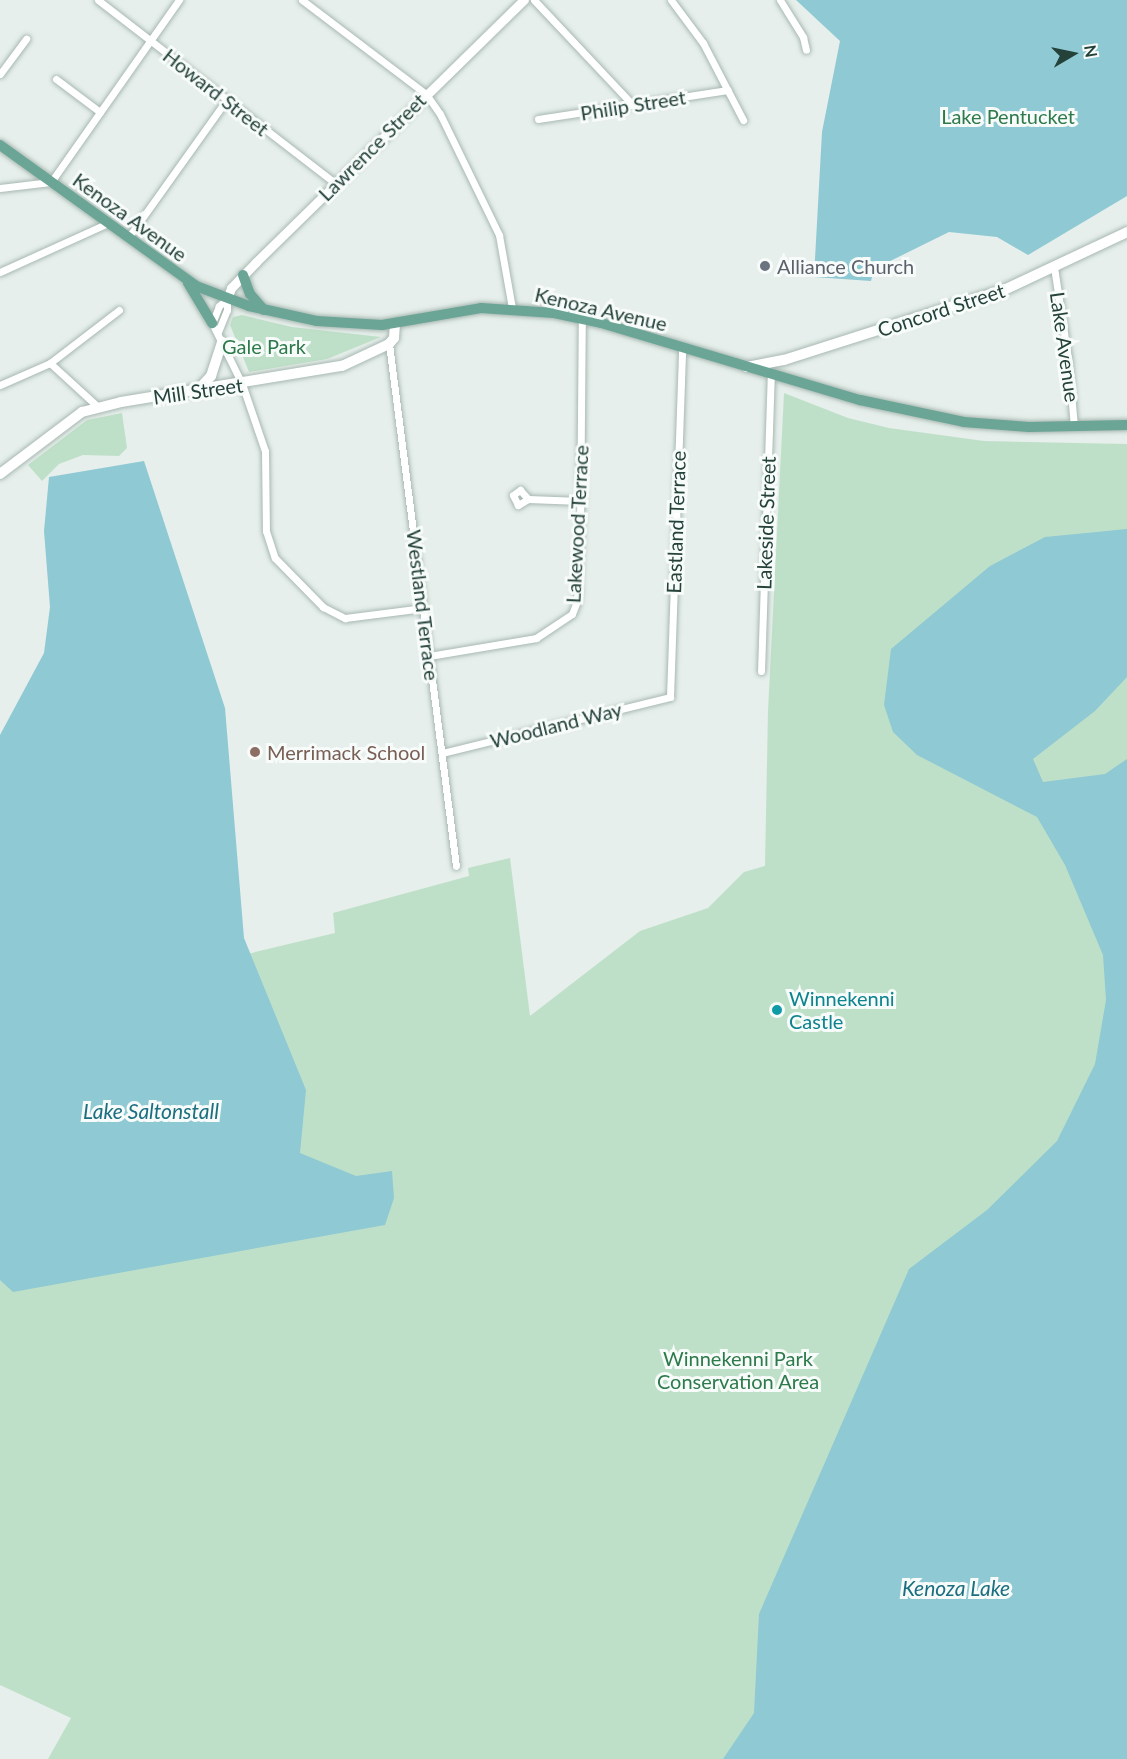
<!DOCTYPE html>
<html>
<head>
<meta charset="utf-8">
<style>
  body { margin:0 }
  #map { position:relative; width:1127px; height:1759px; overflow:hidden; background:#e6efeb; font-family:Lato,sans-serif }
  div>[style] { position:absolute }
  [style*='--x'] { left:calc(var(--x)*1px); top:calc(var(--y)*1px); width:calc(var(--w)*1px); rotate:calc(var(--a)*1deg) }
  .green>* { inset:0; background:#bfe0c8 }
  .water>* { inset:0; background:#8ec9d4 }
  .roads { filter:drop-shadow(0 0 2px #a8b8b2) drop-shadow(0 0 2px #a8b8b2) }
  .minor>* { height:7px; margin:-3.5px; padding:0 3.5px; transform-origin:3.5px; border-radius:3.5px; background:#fff }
  .tertiary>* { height:9px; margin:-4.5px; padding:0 4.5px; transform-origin:4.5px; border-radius:4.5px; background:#fff }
  .secondary>* { height:10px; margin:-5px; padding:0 5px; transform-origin:5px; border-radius:5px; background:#fff }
  .primary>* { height:10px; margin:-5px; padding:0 5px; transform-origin:5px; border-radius:5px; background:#6aa596 }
  .dots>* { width:16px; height:16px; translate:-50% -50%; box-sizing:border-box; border:3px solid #f7fbf9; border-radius:50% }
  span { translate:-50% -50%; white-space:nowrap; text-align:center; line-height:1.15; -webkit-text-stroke:6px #f7fbf9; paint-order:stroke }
  .street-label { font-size:20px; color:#24423a }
  .park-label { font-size:20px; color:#2d7a4b }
  .worship-label { font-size:20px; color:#5b616d }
  .left { translate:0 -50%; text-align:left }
  .education-label { font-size:20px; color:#785e54 }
  .culture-label { font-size:20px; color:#0d838f }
  .water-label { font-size:21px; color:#1c6f80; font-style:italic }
  .north { position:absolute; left:1043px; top:24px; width:60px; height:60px; -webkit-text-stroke:4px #f7fbf9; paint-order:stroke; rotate:81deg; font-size:16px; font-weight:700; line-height:24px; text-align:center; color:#24423a }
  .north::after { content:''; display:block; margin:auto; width:21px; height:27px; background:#24423a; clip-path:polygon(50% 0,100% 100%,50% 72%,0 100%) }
</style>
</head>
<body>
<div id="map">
  <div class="green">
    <i style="clip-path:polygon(242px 315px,292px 327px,381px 337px,327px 359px,249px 372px,230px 325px,233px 317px)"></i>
    <i style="clip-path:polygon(784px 393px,848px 418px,889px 428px,984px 441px,1127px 444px,1127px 1759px,48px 1759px,71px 1718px,0 1685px,0 1279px,351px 1181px,291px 1156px,243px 955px,335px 933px,333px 913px,469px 876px,468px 868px,510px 858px,530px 1016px,640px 931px,708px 908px,744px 872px,765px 866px,768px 711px)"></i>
    <i style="clip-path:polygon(122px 413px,127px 448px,119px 456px,83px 455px,59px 464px,42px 481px,28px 465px,87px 420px)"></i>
  </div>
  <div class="water">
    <i style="clip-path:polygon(796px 0,1127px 0,1127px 196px,1028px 255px,997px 237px,949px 232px,874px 269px,871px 281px,814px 277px,822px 132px,840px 41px)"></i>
    <i style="clip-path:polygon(144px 461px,225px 708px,244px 938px,306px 1090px,300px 1153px,356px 1176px,392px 1171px,394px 1198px,385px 1225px,13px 1292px,0 1280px,0 735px,44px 653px,50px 607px,44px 531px,49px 477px)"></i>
    <i style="clip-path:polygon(1127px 529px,1127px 677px,1095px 711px,1033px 759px,1043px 782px,1105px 774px,1127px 759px,1127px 1759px,723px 1759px,754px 1713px,759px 1614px,909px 1269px,987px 1210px,1057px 1141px,1095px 1064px,1106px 1000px,1103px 955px,1065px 865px,1037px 817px,917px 755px,893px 732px,884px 705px,891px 649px,990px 566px,1045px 537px)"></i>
  </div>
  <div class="roads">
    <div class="minor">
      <i style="--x:98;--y:0;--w:299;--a:37.7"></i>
      <i style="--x:302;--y:0;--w:156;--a:37.2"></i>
      <i style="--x:426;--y:94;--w:24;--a:55"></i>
      <i style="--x:440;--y:114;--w:135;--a:64"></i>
      <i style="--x:499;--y:235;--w:74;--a:79.9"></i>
      <i style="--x:534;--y:0;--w:144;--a:46.7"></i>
      <i style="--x:671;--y:0;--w:54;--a:53.3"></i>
      <i style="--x:703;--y:43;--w:87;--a:62.5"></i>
      <i style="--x:780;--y:0;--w:44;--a:58.1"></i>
      <i style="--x:803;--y:37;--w:13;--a:77"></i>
      <i style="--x:0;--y:74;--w:44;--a:-53.4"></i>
      <i style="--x:56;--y:79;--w:55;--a:36.9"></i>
      <i style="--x:538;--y:119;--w:192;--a:-8.7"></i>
      <i style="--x:0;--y:188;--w:51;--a:-6.7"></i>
      <i style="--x:51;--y:182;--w:223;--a:-54.9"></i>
      <i style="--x:128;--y:238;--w:171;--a:-54.5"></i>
      <i style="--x:1054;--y:267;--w:92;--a:81.3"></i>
      <i style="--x:1068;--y:358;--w:69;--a:85"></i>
      <i style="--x:0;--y:272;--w:119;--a:-24.4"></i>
      <i style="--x:227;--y:299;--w:11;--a:139"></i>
      <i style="--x:219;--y:306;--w:18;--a:112"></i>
      <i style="--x:212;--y:323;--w:68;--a:63.8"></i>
      <i style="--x:242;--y:384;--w:71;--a:71.1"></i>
      <i style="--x:265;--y:451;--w:80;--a:89.3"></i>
      <i style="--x:266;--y:531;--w:28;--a:72"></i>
      <i style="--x:275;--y:558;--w:69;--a:45.6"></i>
      <i style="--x:323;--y:607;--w:25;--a:27"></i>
      <i style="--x:345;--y:618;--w:79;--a:-7.3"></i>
      <i style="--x:218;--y:332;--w:24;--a:-68"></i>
      <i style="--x:227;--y:310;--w:11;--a:-90"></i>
      <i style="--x:389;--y:344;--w:526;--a:82.69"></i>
      <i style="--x:50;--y:363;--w:65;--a:42.5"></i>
      <i style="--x:0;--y:385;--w:55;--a:-23.7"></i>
      <i style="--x:50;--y:363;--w:87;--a:-37.5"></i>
      <i style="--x:528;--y:499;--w:12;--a:149"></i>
      <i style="--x:518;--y:505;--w:11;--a:-117"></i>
      <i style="--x:513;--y:495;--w:9;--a:-36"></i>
      <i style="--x:520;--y:490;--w:12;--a:48"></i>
      <i style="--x:528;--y:499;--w:53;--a:2.2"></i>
      <i style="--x:429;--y:656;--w:109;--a:-9.5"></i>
      <i style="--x:536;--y:638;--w:43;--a:-33.7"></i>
      <i style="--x:572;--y:614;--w:14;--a:-69"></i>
      <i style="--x:577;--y:601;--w:72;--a:-87.6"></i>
      <i style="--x:580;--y:529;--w:210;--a:-89.5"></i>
      <i style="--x:761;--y:671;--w:296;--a:-88.1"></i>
      <i style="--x:442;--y:753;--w:235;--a:-13.8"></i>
      <i style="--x:670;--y:697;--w:351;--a:-88"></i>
    </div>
    <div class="tertiary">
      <i style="--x:227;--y:299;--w:12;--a:-70"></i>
      <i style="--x:231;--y:288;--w:36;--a:-46"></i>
      <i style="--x:256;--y:262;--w:375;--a:-44.4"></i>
    </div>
    <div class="secondary">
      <i style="--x:747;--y:367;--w:38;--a:-11"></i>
      <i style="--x:784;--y:360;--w:231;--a:-17.7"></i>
      <i style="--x:1004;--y:290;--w:136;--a:-25.2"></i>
      <i style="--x:197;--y:391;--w:21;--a:-47"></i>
      <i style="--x:211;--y:376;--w:36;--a:-72"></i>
      <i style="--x:0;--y:474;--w:103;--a:-37.1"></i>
      <i style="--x:82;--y:412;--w:40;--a:-14.4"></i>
      <i style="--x:121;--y:402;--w:224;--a:-9.3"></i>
      <i style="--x:342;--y:366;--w:52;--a:-25.1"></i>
      <i style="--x:389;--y:344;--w:8;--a:-50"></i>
      <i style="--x:394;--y:338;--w:14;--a:-86"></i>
    </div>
    <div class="primary">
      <i style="--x:0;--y:145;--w:241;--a:35.7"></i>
      <i style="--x:196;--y:286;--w:57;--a:20.7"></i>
      <i style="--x:249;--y:306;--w:70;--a:12.4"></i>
      <i style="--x:317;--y:321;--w:65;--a:3.5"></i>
      <i style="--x:382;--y:325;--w:100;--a:-9.7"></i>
      <i style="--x:481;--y:308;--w:73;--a:3.9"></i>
      <i style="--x:554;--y:313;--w:48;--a:12"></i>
      <i style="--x:601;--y:323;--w:270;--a:16.6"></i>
      <i style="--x:860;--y:400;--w:106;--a:11.9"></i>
      <i style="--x:964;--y:422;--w:65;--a:4.4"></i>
      <i style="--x:1029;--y:427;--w:98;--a:-1.2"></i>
      <i style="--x:243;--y:275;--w:20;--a:70"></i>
      <i style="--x:250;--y:294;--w:21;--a:49"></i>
      <i style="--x:188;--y:283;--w:47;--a:59"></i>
    </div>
  </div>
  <div class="dots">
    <i style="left:765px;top:266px;background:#6b7280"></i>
    <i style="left:255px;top:752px;background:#8d6e63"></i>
    <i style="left:777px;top:1010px;background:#0f9aa8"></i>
  </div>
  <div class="street-label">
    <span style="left:216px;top:92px;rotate:38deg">Howard Street</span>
    <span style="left:633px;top:105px;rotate:-9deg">Philip Street</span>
    <span style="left:372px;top:147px;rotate:-45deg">Lawrence Street</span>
    <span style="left:130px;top:217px;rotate:36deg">Kenoza Avenue</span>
    <span style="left:601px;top:309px;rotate:13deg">Kenoza Avenue</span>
    <span style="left:941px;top:310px;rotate:-18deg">Concord Street</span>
    <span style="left:1065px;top:347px;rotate:82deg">Lake Avenue</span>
    <span style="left:198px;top:391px;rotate:-8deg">Mill Street</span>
    <span style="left:676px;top:522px;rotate:-88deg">Eastland Terrace</span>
    <span style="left:766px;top:523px;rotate:-88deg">Lakeside Street</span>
    <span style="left:577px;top:524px;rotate:-87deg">Lakewood Terrace</span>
    <span style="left:423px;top:605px;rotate:83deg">Westland Terrace</span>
    <span style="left:556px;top:725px;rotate:-14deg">Woodland Way</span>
  </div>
  <div class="park-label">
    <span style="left:1008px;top:116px">Lake Pentucket</span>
    <span style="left:264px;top:346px">Gale Park</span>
    <span style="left:738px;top:1370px">Winnekenni Park<br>Conservation Area</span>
  </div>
  <div class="worship-label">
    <span class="left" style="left:777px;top:266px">Alliance Church</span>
  </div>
  <div class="education-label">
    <span class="left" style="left:267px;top:752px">Merrimack School</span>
  </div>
  <div class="culture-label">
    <span class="left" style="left:789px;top:1010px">Winnekenni<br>Castle</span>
  </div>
  <div class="water-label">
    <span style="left:151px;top:1111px">Lake Saltonstall</span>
    <span style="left:956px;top:1588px">Kenoza Lake</span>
  </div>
  <div class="north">N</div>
</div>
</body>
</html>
